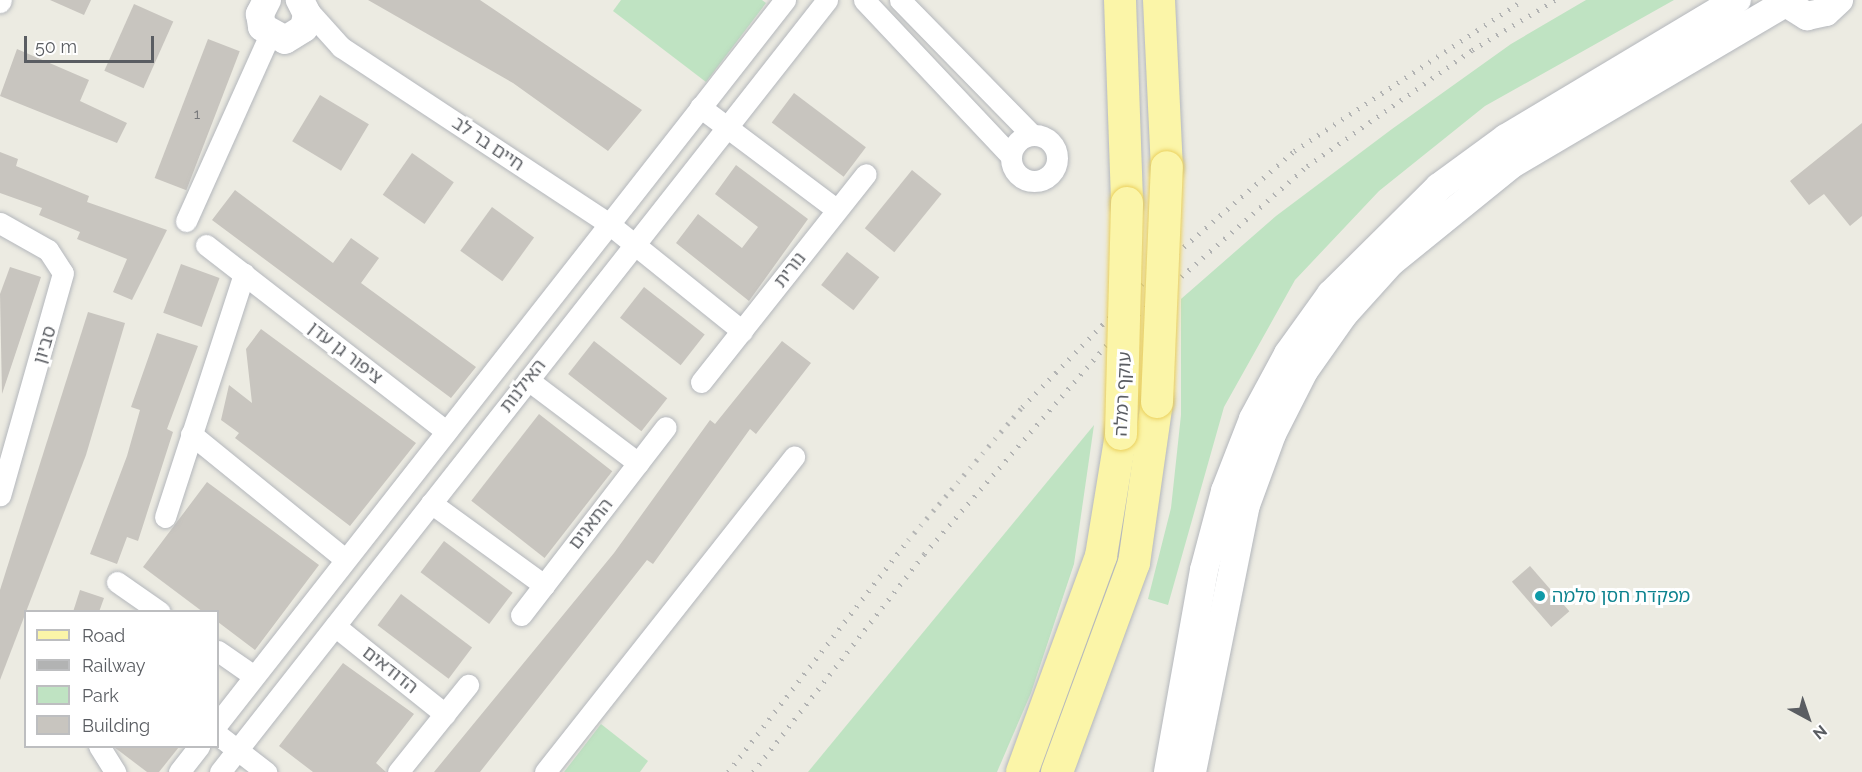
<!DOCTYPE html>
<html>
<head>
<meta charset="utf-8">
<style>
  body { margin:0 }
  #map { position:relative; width:1862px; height:772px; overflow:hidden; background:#ecebe2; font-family:Raleway,"Noto Sans Hebrew",sans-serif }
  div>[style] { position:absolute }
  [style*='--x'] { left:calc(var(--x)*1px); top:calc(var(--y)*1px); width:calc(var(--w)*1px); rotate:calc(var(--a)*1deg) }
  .green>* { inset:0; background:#bfe3c2 }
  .building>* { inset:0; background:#c8c5bf; transform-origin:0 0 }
  .roads { filter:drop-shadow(0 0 2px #b4b7bc) drop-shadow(0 0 2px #b4b7bc) }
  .street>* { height:21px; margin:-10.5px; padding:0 10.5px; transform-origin:10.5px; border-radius:10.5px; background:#fff }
  .street>.ring { margin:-10.5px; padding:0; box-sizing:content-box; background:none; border:21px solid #fff; border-radius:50% }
  .secondary>* { height:28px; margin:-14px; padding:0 14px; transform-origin:14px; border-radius:14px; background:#fff }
  .primary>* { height:32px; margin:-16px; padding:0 16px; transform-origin:16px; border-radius:16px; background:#fbf5a8 }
  .rail>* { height:4.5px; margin-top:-2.25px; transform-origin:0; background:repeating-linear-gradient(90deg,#b2b3b3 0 1.5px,transparent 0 9.5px) }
  .bridges { filter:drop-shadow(0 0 2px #ead05d) drop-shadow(0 0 2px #ead05d) }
  .primary-bridge>* { height:32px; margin:-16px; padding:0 16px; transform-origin:16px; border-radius:16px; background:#fbf5a8 }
  .dots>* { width:16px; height:16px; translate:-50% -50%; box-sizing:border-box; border:3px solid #fff; border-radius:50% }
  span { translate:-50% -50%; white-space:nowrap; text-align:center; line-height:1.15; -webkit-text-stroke:6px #fff; paint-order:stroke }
  .number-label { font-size:15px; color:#767779 }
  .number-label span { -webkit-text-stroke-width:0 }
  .street-label { font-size:18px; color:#5a5d62 }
  .culture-label { font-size:18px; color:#0d838f }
  .left { translate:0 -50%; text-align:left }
  .legend { position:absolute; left:24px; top:610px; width:195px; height:138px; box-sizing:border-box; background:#fff; border:2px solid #bdbec0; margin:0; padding:8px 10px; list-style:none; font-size:18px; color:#5a5d62 }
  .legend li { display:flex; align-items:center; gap:12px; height:30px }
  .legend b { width:30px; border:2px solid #bdbec0 }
  .north { position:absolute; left:1778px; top:688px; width:60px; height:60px; -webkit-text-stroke:4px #fff; paint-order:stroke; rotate:140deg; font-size:16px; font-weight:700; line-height:24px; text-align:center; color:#5a5d62 }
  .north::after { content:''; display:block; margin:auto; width:21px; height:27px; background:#5a5d62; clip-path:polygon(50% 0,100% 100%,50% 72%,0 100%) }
  .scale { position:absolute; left:24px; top:36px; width:130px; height:27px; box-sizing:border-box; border:3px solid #5a5d62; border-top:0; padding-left:8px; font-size:18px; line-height:21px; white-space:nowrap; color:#5a5d62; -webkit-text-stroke:4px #fff; paint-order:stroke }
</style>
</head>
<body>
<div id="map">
  <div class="green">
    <i style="clip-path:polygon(621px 0,762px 0,766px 3px,706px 82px,613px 11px)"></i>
    <i style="clip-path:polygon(1586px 0,1674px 0,1485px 106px,1379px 191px,1295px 280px,1224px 407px,1168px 605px,1148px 599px,1171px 508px,1181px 415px,1181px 299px,1276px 216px,1392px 129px,1511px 44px)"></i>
    <i style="clip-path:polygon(1094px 425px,1074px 564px,1031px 693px,997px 772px,808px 772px)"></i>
    <i style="clip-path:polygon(601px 724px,648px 761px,640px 772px,564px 772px)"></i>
  </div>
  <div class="building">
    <i style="clip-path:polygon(50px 0,91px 0,84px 15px)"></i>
    <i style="clip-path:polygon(368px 0,480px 0,642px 110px,608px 151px,513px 83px)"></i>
    <i style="left:134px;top:4px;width:43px;height:73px;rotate:24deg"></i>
    <i style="left:208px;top:39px;width:34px;height:149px;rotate:21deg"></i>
    <i style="clip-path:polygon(17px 49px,89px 80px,80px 101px,127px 123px,117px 143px,0 96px)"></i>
    <i style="left:794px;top:93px;width:90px;height:37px;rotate:37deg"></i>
    <i style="left:320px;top:95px;width:57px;height:54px;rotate:31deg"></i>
    <i style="clip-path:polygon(1862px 123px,1862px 216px,1850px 226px,1824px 194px,1809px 205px,1790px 181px)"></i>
    <i style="clip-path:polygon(0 152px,18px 159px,16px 166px,89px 196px,87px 202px,167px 230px,132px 300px,113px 292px,127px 259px,77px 239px,80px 232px,39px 215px,42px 208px,0 193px)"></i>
    <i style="left:412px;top:153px;width:51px;height:51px;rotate:35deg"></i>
    <i style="clip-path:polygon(736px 165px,808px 219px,749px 301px,676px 243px,698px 214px,742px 248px,758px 227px,715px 194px)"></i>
    <i style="left:912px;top:170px;width:38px;height:75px;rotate:39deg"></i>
    <i style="clip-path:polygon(235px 190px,333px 263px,351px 238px,379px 258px,361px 283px,476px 367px,451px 398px,212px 220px)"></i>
    <i style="left:492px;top:207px;width:52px;height:54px;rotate:36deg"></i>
    <i style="left:847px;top:252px;width:41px;height:42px;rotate:38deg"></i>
    <i style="left:181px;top:264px;width:41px;height:52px;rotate:20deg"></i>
    <i style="clip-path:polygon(10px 267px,41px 277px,2px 394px,0 294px)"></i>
    <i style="left:644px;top:287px;width:77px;height:39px;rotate:38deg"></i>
    <i style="clip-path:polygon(88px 312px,125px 323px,86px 455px,0 680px,0 590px)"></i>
    <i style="clip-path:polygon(261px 329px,416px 443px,350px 526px,235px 438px,239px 433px,221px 420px,229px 385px,252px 403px,246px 349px)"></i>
    <i style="clip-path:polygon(157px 333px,198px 346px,167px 429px,173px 432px,138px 541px,127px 537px,117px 564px,90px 554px,127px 456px,140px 410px,131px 407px)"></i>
    <i style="left:594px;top:341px;width:93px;height:42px;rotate:38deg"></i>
    <i style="clip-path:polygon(782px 341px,811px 363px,756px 434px,750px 429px,653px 564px,647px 560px,480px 772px,434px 772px,614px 553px,710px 420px,715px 424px)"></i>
    <i style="left:539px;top:414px;width:93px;height:110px;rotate:38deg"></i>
    <i style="clip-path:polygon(207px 482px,319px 565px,255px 650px,218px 622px,218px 612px,203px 612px,143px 567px)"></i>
    <i style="left:444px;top:541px;width:86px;height:39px;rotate:37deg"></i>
    <i style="left:1530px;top:566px;width:60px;height:24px;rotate:49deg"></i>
    <i style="clip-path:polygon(80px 590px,104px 598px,99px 612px,73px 612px)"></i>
    <i style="left:401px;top:594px;width:89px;height:39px;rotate:37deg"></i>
    <i style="clip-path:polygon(343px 663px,414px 714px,376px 763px,386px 772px,313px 772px,279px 746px)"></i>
    <i style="clip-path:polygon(114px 747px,179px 747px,159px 772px,147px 772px)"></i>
  </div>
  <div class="roads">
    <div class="street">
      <i style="--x:864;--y:0;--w:214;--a:46.7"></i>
      <i style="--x:900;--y:0;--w:189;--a:45.6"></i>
      <i style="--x:0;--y:2;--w:2;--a:-63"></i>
      <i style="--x:305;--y:7;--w:54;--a:48"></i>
      <i style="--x:341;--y:47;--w:321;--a:33.4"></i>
      <i style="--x:609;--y:224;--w:171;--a:38.8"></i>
      <i style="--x:700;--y:107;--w:171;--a:36.9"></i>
      <i class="ring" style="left:1011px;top:135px;width:25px;height:25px"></i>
      <i style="--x:186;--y:221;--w:203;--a:-65.8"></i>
      <i style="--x:0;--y:223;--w:55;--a:29.4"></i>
      <i style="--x:48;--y:250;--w:27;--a:57"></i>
      <i style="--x:63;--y:273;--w:231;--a:105.8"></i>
      <i style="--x:206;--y:245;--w:304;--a:37.8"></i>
      <i style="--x:528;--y:380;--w:138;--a:37"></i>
      <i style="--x:701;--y:382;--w:265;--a:-51.6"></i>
      <i style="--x:191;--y:434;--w:198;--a:39.1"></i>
      <i style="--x:431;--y:503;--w:140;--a:36"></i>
      <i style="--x:165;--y:517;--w:256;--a:-72"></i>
      <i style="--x:117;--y:582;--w:52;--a:34.9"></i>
      <i style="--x:521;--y:615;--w:237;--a:-52.4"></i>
      <i style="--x:335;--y:626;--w:141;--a:38.7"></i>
      <i style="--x:218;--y:651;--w:44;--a:34.8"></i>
      <i style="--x:218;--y:723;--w:919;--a:-51.9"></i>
      <i style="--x:218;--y:735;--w:61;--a:37.6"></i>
      <i style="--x:99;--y:746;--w:31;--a:58"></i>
      <i style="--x:179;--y:772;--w:33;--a:-52"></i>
      <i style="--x:220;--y:772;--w:982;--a:-51.82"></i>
      <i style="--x:398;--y:772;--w:112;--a:-51.2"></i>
      <i style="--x:545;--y:772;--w:402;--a:-51.7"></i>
    </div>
    <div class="secondary">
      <i style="--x:267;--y:0;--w:16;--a:117"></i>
      <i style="--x:260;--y:14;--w:13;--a:81"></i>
      <i style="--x:262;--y:27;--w:26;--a:29"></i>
      <i style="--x:285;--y:40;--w:22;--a:-32"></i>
      <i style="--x:304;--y:28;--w:14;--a:-78"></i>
      <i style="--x:307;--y:14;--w:16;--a:-117"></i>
      <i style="--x:1781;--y:0;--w:31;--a:32"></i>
      <i style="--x:1807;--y:16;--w:19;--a:-12"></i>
      <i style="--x:1826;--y:12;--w:18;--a:-43"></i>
      <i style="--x:1168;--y:772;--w:205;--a:-79.9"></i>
      <i style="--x:1204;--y:570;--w:82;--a:-75.1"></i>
      <i style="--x:1225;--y:491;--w:77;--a:-68.7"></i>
      <i style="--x:1253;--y:419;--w:74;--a:-61.7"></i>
      <i style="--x:1288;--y:354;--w:74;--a:-54.4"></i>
      <i style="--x:1331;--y:294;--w:152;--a:-44.7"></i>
      <i style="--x:1439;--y:187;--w:83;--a:-36.2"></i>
      <i style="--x:1506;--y:138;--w:269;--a:-30.9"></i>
      <i style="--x:1192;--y:772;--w:272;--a:-78.6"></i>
      <i style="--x:1246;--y:505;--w:76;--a:-69.9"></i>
      <i style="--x:1272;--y:434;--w:71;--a:-63.1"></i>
      <i style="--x:1304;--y:371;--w:70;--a:-54.9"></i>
      <i style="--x:1344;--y:314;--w:70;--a:-47.9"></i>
      <i style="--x:1391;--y:262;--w:156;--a:-39"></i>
      <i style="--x:1512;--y:164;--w:316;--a:-30.5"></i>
    </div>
    <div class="primary">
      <i style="--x:1120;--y:0;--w:203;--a:88"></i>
      <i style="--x:1159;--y:0;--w:167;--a:87.3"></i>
      <i style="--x:1022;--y:772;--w:230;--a:-69.9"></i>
      <i style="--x:1101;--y:556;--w:124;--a:-80.7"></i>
      <i style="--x:1057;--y:772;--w:223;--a:-69.8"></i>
      <i style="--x:1134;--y:563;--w:163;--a:-81.9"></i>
    </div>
  </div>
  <div class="rail">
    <i style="--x:728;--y:772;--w:294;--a:-52.2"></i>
    <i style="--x:908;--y:540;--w:175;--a:-49.4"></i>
    <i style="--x:1022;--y:407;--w:180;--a:-45.7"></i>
    <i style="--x:1148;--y:278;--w:194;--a:-41"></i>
    <i style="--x:1294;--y:151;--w:274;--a:-33.4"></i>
    <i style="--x:753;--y:772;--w:277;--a:-51.9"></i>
    <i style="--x:924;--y:554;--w:293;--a:-48.9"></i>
    <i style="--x:1117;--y:333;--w:253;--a:-41.3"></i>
    <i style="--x:1307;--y:166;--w:202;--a:-35.1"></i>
    <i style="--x:1472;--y:50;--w:97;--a:-31.1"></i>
  </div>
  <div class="bridges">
    <div class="primary-bridge">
      <i style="--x:1157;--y:402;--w:235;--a:-87.6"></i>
      <i style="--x:1121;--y:434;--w:231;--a:-88.5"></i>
    </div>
  </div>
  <div class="dots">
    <i style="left:1540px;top:596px;background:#0f9aa8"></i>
  </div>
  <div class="number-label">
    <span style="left:197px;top:115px">1</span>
  </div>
  <div class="street-label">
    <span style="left:488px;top:144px;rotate:34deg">חיים בר לב</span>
    <span style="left:790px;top:270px;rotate:-52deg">נורית</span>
    <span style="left:45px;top:345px;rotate:-73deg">סביון</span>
    <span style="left:345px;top:353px;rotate:38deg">ציפור גן עדן</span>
    <span style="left:523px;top:386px;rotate:-52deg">האילנות</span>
    <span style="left:1123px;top:394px;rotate:-87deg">עוקף רמלה</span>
    <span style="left:591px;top:524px;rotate:-52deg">התאנים</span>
    <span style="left:390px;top:670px;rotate:38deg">הדודאים</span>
  </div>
  <div class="culture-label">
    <span class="left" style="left:1552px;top:596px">מפקדת חסן סלמה</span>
  </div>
  <ul class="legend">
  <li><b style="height:8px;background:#fbf5a8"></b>Road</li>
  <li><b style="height:8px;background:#b2b3b3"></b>Railway</li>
  <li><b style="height:16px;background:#bfe3c2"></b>Park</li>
  <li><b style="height:16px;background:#c8c5bf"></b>Building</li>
  </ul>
  <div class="north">N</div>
  <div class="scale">50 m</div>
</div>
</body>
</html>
